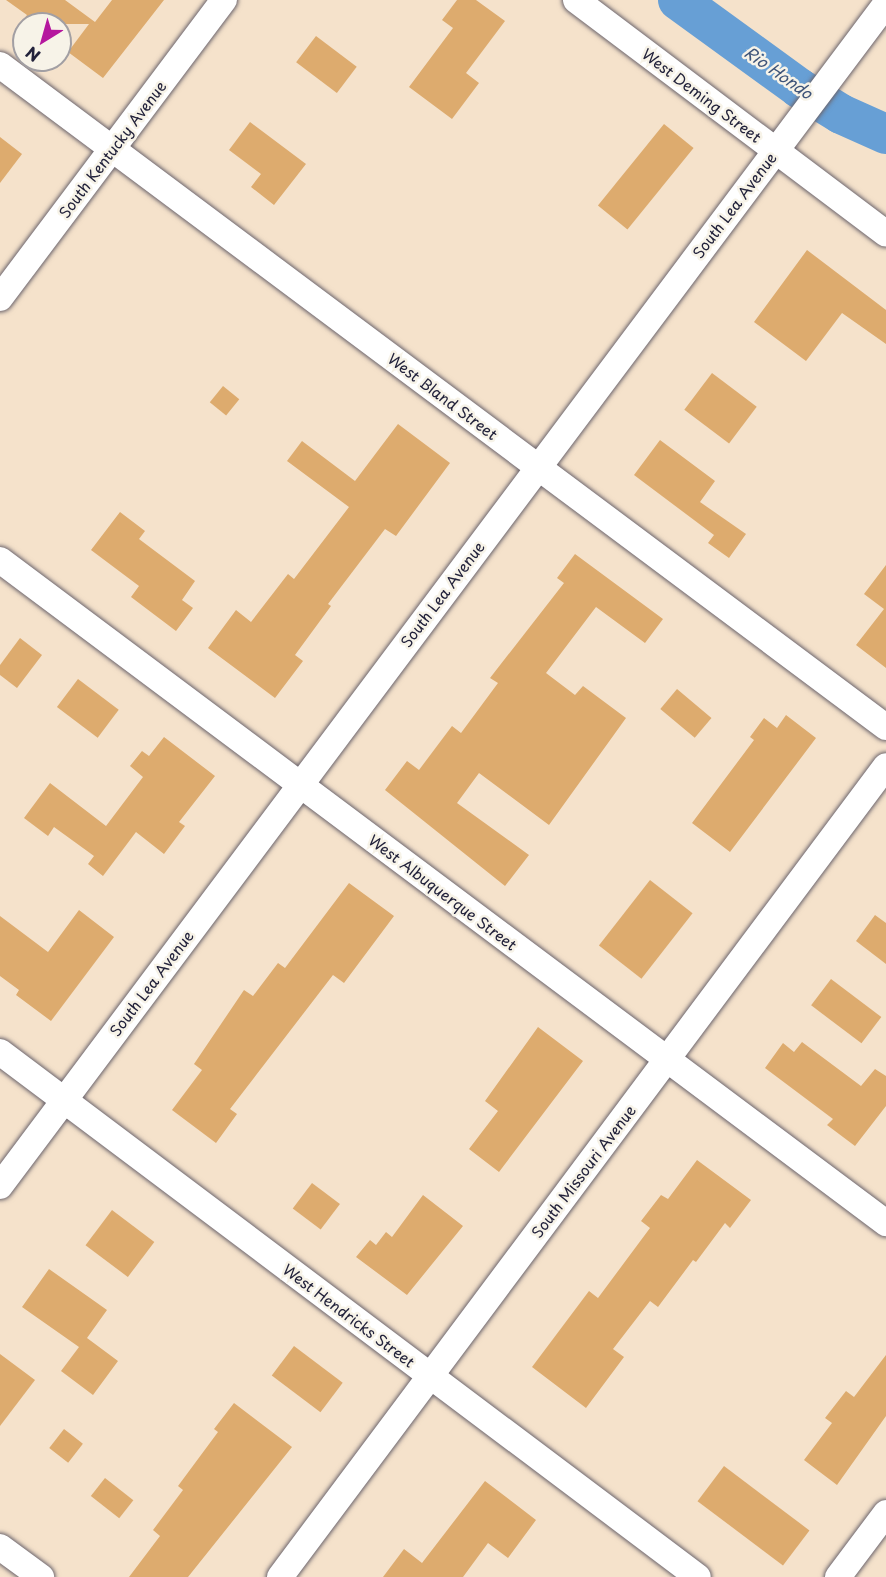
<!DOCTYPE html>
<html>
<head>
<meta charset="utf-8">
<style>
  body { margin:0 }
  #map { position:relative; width:886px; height:1577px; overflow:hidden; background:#f5e2cb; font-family:"Playpen Sans",sans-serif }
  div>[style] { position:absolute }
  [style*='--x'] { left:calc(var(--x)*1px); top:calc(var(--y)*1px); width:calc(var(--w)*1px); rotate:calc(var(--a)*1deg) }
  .river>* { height:40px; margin:-20px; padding:0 20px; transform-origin:20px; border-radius:20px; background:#679fd5 }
  .building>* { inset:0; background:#ddab6e; transform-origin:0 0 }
  .roads { filter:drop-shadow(0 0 2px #6c656d) drop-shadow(0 0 2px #6c656d) }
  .minor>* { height:26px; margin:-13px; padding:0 13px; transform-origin:13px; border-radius:13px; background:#fff }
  span { translate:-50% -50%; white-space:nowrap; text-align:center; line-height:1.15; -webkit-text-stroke:5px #f7f3e8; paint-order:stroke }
  .street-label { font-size:15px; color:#22223b }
  .water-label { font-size:16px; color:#3e5479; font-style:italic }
  .north { position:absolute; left:12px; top:12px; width:60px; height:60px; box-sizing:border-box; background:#f7f3e8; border:2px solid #a29fa3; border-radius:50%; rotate:217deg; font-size:16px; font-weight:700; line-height:24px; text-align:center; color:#22223b }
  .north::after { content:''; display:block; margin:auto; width:21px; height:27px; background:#b5179e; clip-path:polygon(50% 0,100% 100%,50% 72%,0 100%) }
</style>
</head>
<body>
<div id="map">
  <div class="river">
    <i style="--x:678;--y:0;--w:150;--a:36"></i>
    <i style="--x:799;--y:88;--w:49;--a:31.8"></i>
    <i style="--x:841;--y:114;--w:49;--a:24"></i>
  </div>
  <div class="building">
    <i style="clip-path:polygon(6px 0,65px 0,95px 22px,112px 0,164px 0,103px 78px,68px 52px,89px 24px,20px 24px,27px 15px)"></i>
    <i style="clip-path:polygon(457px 0,476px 0,505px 21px,466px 73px,479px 83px,452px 119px,409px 87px,453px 28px,442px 20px)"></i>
    <i style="left:316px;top:36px;width:51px;height:33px;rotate:37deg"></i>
    <i style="clip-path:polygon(250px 122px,306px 164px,274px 205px,251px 187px,261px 174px,229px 150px)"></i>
    <i style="left:664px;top:124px;width:38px;height:105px;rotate:39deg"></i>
    <i style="clip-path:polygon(0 137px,22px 154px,0 183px)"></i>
    <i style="clip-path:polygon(807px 250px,886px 310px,886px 344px,842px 313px,806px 361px,754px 322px)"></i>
    <i style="left:712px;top:373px;width:56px;height:46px;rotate:37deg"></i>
    <i style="left:223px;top:386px;width:21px;height:21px;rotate:39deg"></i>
    <i style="clip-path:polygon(398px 424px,450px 463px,396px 536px,385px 529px,328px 604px,331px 606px,295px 655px,303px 661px,275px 698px,208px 648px,236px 610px,251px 622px,288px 574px,294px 579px,349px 507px,287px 461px,302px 441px,355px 481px)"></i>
    <i style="clip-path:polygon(660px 440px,715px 481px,700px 502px,746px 534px,729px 558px,708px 543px,714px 535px,634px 475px)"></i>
    <i style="clip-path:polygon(120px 512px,145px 531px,139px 539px,195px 581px,182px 600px,193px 608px,176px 631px,131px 597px,139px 586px,91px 550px)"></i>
    <i style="clip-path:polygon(575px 554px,663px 619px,645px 643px,596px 607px,546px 673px,575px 695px,583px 686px,626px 718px,549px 825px,479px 773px,457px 803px,529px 855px,505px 886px,385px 790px,407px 761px,419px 770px,452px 726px,461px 733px,498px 683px,490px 678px,564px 583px,557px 578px)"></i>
    <i style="clip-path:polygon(886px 565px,886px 668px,856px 645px,884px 609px,864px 594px)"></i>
    <i style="clip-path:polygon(20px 638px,42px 655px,17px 688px,0 675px,0 665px)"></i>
    <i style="left:78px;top:679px;width:51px;height:35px;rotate:37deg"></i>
    <i style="left:677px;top:689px;width:45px;height:26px;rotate:40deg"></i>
    <i style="clip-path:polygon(786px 715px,816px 738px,730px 852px,692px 823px,754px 740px,750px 737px,764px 718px,777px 728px)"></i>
    <i style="clip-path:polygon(164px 737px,215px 776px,179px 822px,185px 826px,164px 854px,136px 832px,103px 876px,88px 864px,94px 856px,54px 827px,48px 836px,24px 818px,50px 783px,106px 826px,143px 777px,130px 766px,142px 751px,149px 756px)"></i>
    <i style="left:650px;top:880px;width:54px;height:83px;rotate:38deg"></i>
    <i style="clip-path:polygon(349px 883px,394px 916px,344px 983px,333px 975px,230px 1109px,237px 1114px,216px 1143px,172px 1110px,202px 1070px,194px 1064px,244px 990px,253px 996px,278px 963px,285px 968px)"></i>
    <i style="clip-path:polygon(79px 910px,114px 937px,51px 1021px,16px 995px,19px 990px,0 976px,0 916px,48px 952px)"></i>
    <i style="clip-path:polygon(875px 915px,886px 923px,886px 964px,856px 941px)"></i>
    <i style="left:831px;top:979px;width:63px;height:33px;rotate:37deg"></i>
    <i style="clip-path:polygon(538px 1027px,583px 1061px,499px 1172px,469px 1149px,498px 1111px,485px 1101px)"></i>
    <i style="clip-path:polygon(802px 1042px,861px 1086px,875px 1069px,886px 1076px,886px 1106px,855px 1146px,827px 1125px,833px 1119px,765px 1068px,783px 1043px,794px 1052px)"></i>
    <i style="clip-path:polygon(697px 1160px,751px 1200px,730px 1228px,725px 1223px,696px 1262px,693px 1260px,658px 1307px,650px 1301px,613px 1349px,624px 1357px,586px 1408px,532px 1367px,589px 1291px,598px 1298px,650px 1228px,641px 1221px,661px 1195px,668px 1199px)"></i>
    <i style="left:312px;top:1183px;width:35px;height:32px;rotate:37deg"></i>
    <i style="clip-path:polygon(423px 1195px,463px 1226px,407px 1295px,356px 1257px,370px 1240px,376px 1245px,386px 1232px,392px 1237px)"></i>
    <i style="left:112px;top:1210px;width:53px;height:44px;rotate:37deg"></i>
    <i style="clip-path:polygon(49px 1269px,107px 1310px,87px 1338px,118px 1361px,93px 1395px,61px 1371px,79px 1347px,22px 1307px)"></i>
    <i style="left:294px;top:1346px;width:61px;height:37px;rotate:37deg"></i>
    <i style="clip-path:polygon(0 1354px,35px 1380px,0 1426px)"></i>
    <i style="clip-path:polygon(886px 1355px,886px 1416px,837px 1485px,804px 1460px,832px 1423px,825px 1418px,846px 1391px,854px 1397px)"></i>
    <i style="clip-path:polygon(234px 1403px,292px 1447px,188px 1577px,129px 1577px,160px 1536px,153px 1530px,183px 1490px,178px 1486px,218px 1432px,214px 1429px)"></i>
    <i style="left:64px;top:1429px;width:24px;height:24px;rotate:38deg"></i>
    <i style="left:724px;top:1466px;width:107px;height:44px;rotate:37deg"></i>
    <i style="left:105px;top:1478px;width:36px;height:23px;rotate:38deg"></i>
    <i style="clip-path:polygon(485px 1481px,536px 1520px,508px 1558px,488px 1543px,463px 1577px,383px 1577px,404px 1549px,422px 1563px)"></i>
  </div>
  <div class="roads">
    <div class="minor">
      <i style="--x:576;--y:0;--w:388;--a:37"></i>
      <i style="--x:0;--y:65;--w:1106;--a:36.77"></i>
      <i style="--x:0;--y:298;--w:373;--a:-53.1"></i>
      <i style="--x:0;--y:560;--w:1107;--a:36.81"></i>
      <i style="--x:0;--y:1052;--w:873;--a:36.95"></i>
      <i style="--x:0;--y:1186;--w:1477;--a:-53.15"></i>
      <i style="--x:0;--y:1547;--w:51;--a:36.2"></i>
      <i style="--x:280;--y:1577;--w:1012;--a:-53.23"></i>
      <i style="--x:838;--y:1577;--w:80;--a:-53.1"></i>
    </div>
  </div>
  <div class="street-label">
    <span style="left:702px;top:95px;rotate:37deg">West Deming Street</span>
    <span style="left:112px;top:149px;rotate:-53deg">South Kentucky Avenue</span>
    <span style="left:734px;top:205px;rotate:-53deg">South Lea Avenue</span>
    <span style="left:443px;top:396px;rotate:37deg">West Bland Street</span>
    <span style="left:442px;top:594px;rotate:-53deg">South Lea Avenue</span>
    <span style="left:443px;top:892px;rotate:37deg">West Albuquerque Street</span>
    <span style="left:151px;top:983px;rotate:-53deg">South Lea Avenue</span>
    <span style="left:583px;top:1171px;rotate:-53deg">South Missouri Avenue</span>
    <span style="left:349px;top:1315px;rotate:37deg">West Hendricks Street</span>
  </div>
  <div class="water-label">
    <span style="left:779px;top:72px;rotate:35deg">Rio Hondo</span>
  </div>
  <div class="north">N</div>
</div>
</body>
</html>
